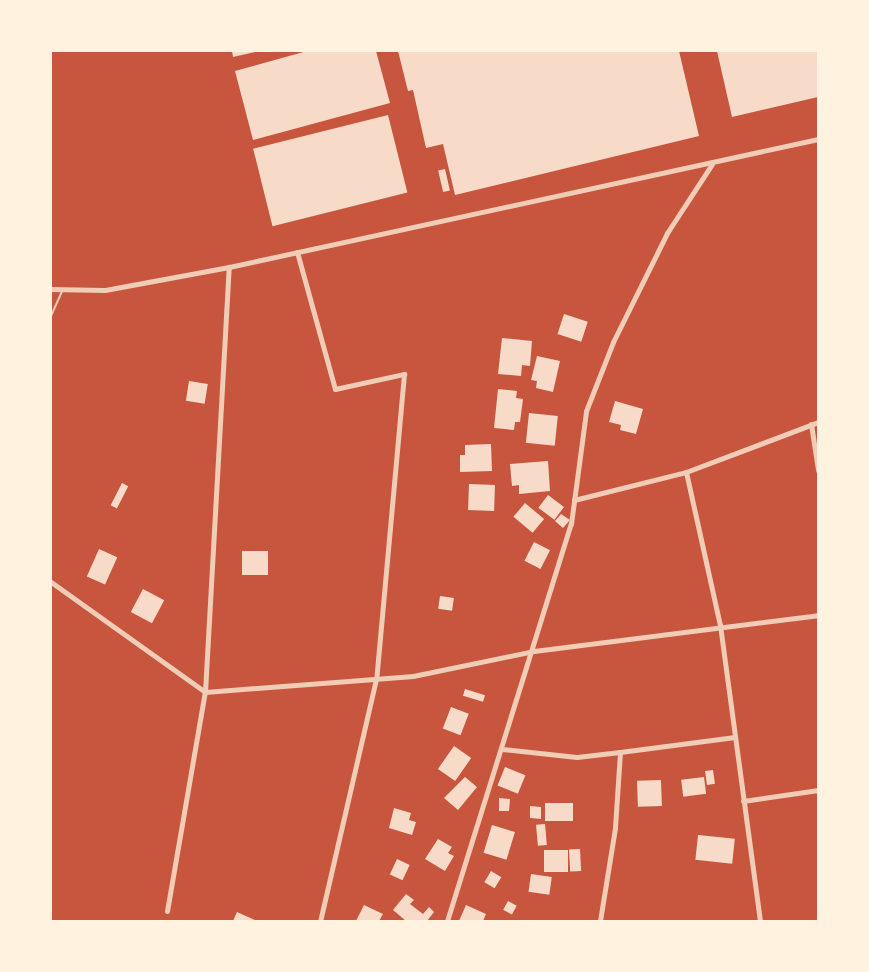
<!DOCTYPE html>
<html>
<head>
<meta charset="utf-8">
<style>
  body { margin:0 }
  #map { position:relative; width:869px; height:972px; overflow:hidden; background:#c8553d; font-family:Jost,sans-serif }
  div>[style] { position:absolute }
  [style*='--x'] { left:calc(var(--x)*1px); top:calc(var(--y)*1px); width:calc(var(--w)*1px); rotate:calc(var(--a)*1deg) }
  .building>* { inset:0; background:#f7dbc8; transform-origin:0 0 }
  .service>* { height:2px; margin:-1px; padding:0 1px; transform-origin:1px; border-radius:1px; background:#f1ccb7 }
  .minor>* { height:5px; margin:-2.5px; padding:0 2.5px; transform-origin:2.5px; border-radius:2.5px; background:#f1ccb7 }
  span { translate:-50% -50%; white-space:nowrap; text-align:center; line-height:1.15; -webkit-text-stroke:4.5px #fff3e0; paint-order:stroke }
  .frame { position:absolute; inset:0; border:52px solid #fff3e0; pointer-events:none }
</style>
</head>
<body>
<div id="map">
  <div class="building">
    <i style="clip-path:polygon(232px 51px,255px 51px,255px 52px,233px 57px)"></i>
    <i style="clip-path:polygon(307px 51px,376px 51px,390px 103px,253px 140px,235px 71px)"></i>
    <i style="clip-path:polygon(398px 51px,679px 51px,699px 136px,455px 195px,443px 144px,426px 148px,413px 90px,408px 91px)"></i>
    <i style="clip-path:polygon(717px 51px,818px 51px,818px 97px,732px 117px)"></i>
    <i style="left:388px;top:115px;width:80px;height:139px;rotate:76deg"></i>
    <i style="left:445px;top:169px;width:22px;height:7px;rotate:77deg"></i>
    <i style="left:564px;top:314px;width:25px;height:21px;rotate:18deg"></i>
    <i style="clip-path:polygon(502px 338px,532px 341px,530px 366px,522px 365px,521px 376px,498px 374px)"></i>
    <i style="clip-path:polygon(537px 356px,560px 361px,553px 392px,536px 388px,537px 381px,531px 380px)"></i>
    <i style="left:189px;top:381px;width:19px;height:20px;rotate:9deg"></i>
    <i style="clip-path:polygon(498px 389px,517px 391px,516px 398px,523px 399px,520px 422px,515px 422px,514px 430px,494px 428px)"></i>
    <i style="clip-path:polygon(615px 401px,643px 409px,636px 434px,620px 430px,621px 425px,609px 422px)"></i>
    <i style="left:529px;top:413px;width:29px;height:30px;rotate:6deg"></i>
    <i style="clip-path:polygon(491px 444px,492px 471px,460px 472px,460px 455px,465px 455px,465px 445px)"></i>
    <i style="clip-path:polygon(548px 461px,550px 491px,519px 494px,519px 485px,512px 486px,510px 464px)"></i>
    <i style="left:122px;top:483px;width:7px;height:25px;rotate:27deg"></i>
    <i style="left:469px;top:484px;width:26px;height:26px;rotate:2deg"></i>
    <i style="left:548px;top:495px;width:20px;height:16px;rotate:37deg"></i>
    <i style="left:525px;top:503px;width:25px;height:18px;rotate:40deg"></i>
    <i style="clip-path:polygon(561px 514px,570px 520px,563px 528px,555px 521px)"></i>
    <i style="left:534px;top:542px;width:18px;height:21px;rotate:27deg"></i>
    <i style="left:99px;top:549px;width:20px;height:30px;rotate:24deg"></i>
    <i style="left:268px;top:551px;width:24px;height:26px;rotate:90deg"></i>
    <i style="left:143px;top:589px;width:24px;height:26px;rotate:28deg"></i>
    <i style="left:440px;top:596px;width:14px;height:13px;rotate:8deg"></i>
    <i style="left:465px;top:689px;width:21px;height:7px;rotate:17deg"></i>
    <i style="left:451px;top:707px;width:19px;height:23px;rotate:21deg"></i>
    <i style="left:454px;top:746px;width:21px;height:28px;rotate:35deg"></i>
    <i style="left:505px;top:767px;width:22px;height:20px;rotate:22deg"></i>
    <i style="left:713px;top:770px;width:14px;height:8px;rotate:82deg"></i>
    <i style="clip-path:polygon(465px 777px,477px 787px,458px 810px,444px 798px)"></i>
    <i style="left:704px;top:777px;width:17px;height:23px;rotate:83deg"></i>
    <i style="left:661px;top:780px;width:26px;height:24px;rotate:88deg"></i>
    <i style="clip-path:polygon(499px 798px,510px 799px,509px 811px,499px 811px)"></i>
    <i style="left:573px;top:803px;width:18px;height:28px;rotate:90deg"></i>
    <i style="clip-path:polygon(530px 806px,541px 807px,541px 819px,530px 818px)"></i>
    <i style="clip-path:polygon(394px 808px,411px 813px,409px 820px,416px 822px,412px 835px,389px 828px)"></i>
    <i style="left:545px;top:824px;width:21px;height:9px;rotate:85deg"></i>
    <i style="left:492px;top:825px;width:24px;height:29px;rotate:17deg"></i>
    <i style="left:698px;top:835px;width:37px;height:25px;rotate:6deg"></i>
    <i style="clip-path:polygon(438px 839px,452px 847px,448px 853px,454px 856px,445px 871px,425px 859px)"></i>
    <i style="left:580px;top:849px;width:22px;height:11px;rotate:87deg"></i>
    <i style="left:544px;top:850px;width:24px;height:22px"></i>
    <i style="left:397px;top:859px;width:14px;height:17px;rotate:25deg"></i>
    <i style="left:491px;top:871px;width:12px;height:13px;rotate:31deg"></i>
    <i style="left:531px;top:874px;width:21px;height:18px;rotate:8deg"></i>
    <i style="clip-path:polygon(406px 894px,414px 900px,410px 904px,423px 914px,429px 907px,434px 912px,427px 921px,406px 921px,393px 910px)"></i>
    <i style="left:508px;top:901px;width:10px;height:10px;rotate:29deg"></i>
    <i style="clip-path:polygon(364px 905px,383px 914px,379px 921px,356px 921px)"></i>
    <i style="clip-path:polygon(466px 905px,486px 914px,483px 921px,459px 921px)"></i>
    <i style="clip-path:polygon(237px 912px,257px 921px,233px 921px)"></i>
  </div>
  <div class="service">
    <i style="--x:51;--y:316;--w:27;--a:-66"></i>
  </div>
  <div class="minor">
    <i style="--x:297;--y:252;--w:142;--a:74.5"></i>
    <i style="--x:335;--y:389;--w:71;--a:-12.3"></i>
    <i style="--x:404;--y:374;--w:306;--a:95.2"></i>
    <i style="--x:376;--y:679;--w:248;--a:103"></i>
    <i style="--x:51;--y:289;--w:54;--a:1.1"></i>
    <i style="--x:105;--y:290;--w:126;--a:-10.5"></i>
    <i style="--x:229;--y:267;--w:603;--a:-12.26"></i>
    <i style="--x:811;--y:424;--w:47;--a:81.3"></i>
    <i style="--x:686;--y:472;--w:157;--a:77.5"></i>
    <i style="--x:720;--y:625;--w:299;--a:82.3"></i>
    <i style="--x:574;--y:500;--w:115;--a:-14"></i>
    <i style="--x:686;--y:472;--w:141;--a:-20.7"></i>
    <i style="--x:51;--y:582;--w:189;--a:35.5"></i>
    <i style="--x:205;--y:692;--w:209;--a:-4.4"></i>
    <i style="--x:413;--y:676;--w:124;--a:-11.7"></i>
    <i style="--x:534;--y:651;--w:286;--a:-7.2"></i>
    <i style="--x:502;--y:749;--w:75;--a:6.1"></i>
    <i style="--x:577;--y:757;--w:43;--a:-6.6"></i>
    <i style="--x:620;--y:752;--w:76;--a:93.8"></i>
    <i style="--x:615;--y:828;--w:94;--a:99.2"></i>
    <i style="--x:620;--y:752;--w:116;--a:-7.4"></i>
    <i style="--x:743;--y:801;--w:76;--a:-8.3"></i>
    <i style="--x:167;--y:911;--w:222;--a:-80.2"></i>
    <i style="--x:205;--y:692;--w:426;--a:-86.8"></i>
    <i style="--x:447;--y:921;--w:416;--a:-72.7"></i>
    <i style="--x:571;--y:524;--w:114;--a:-82.4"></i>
    <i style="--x:586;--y:411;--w:74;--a:-68.6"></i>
    <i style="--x:613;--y:342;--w:122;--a:-63.6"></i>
    <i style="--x:667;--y:233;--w:82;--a:-56.9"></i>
  </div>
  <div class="frame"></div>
</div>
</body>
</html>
